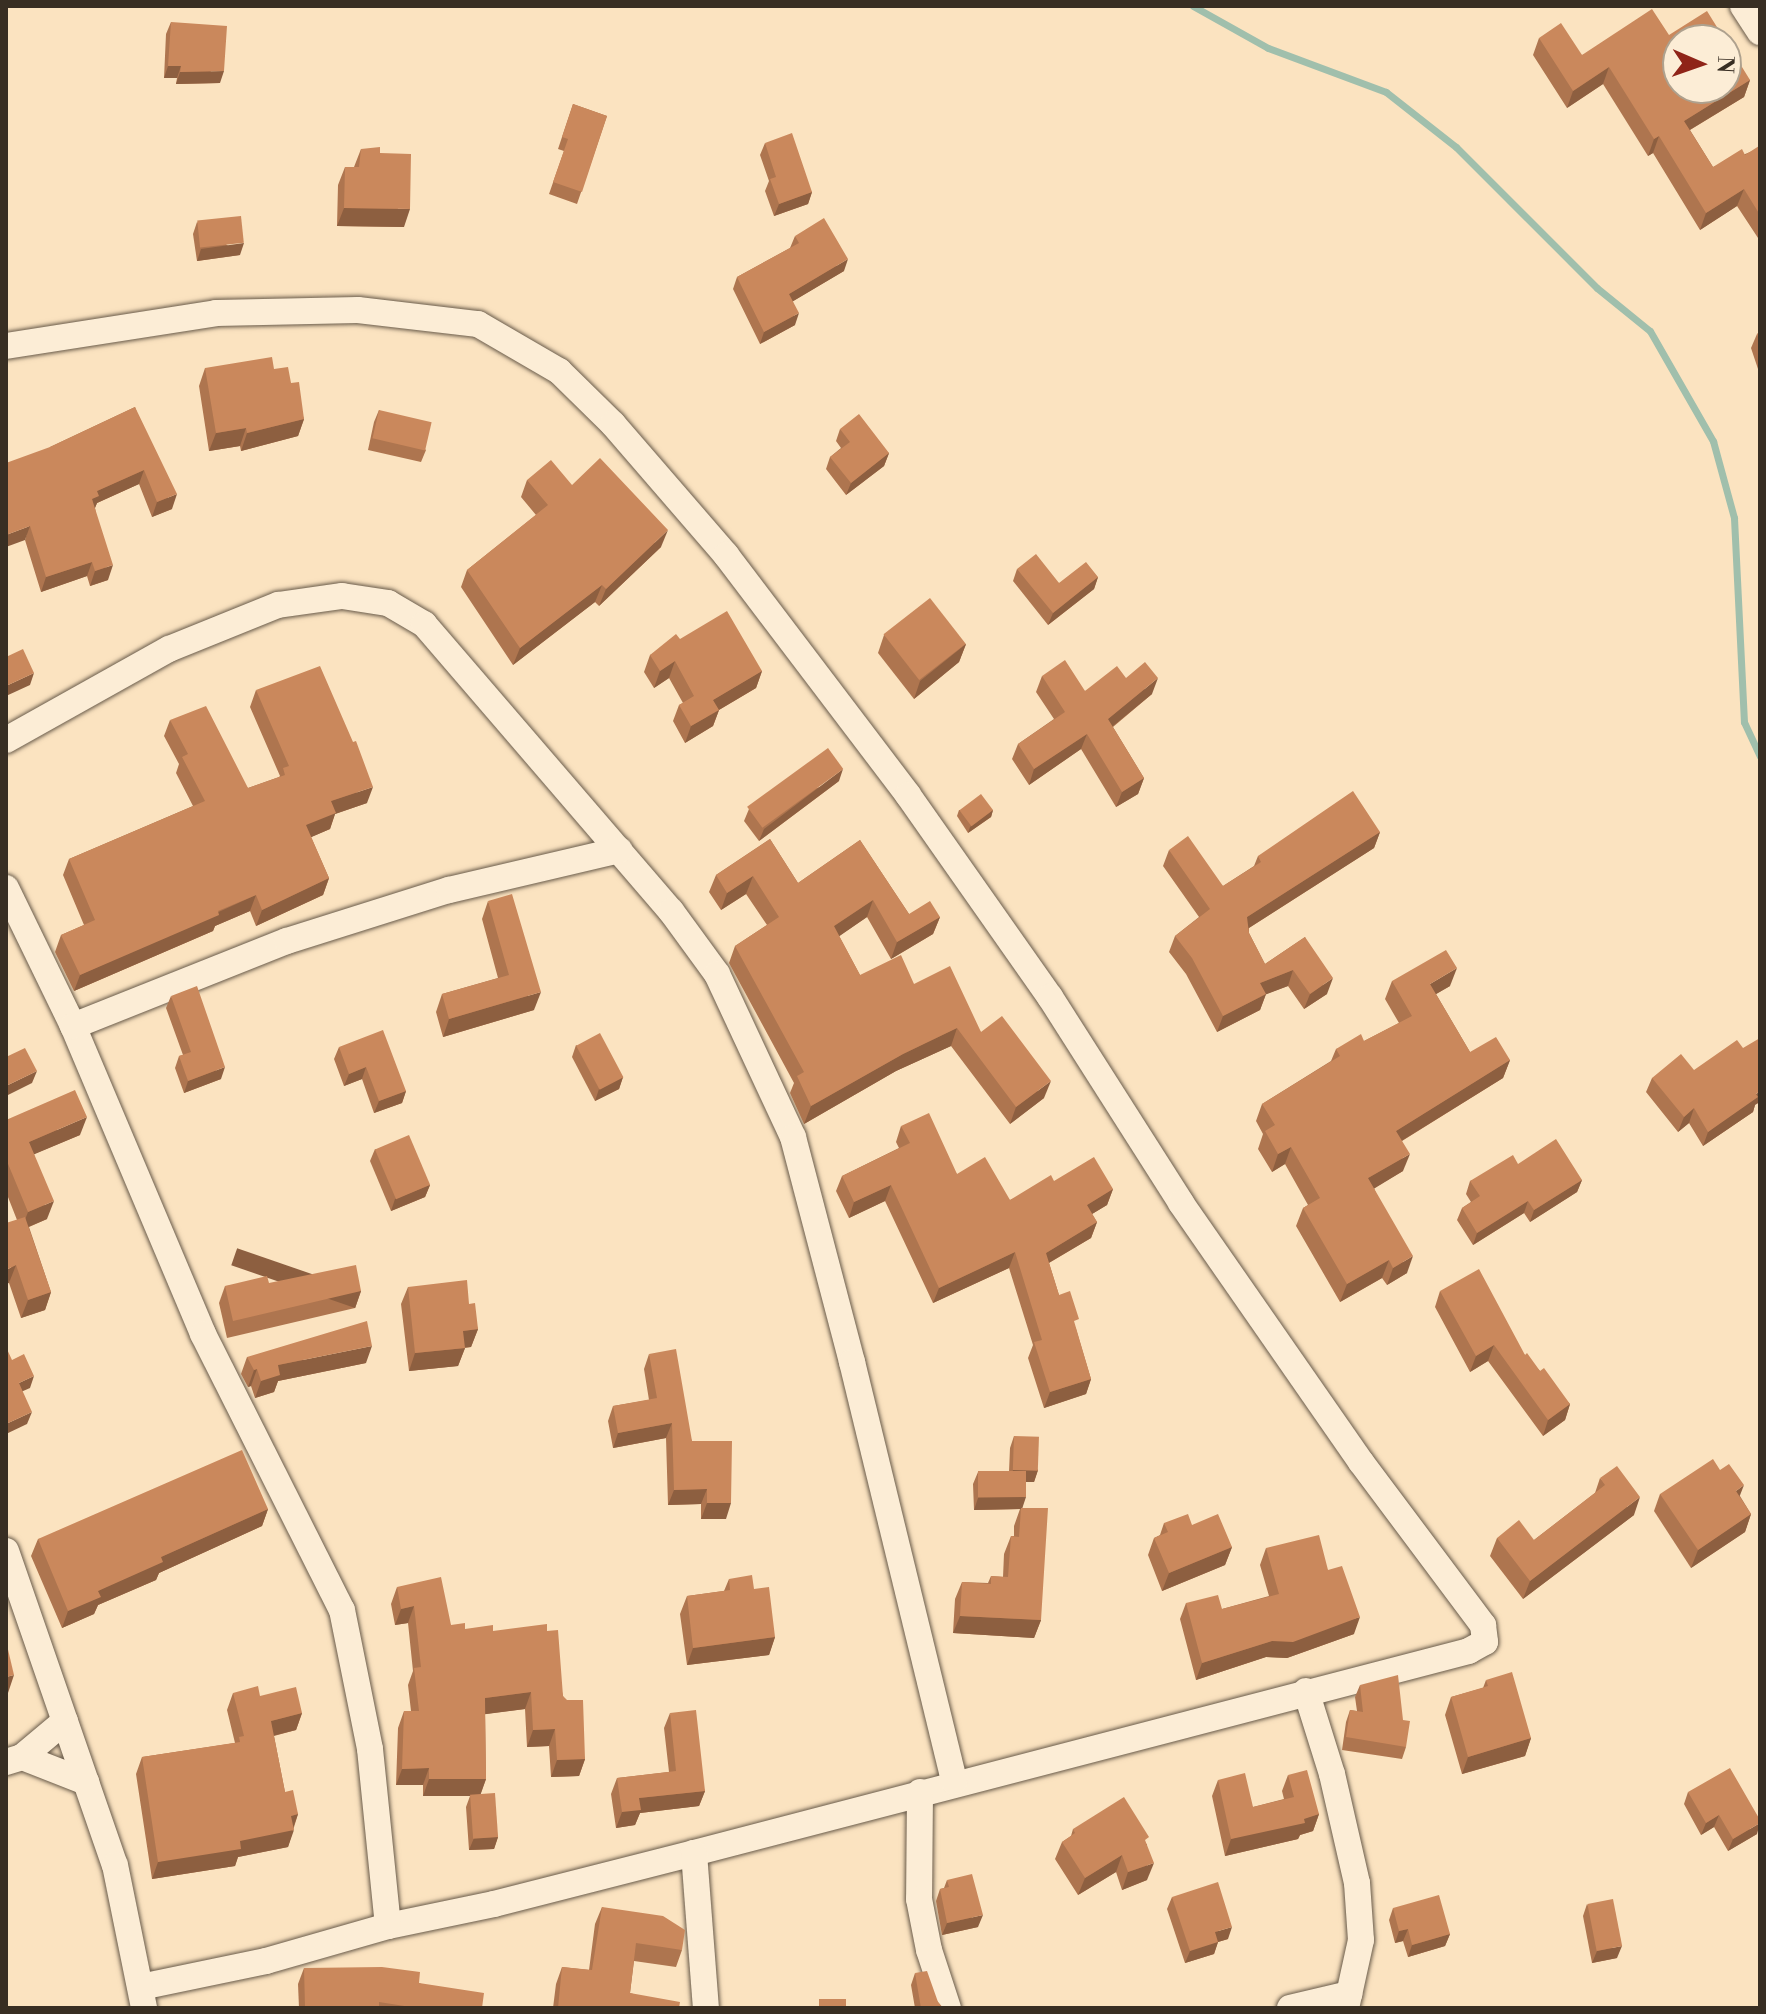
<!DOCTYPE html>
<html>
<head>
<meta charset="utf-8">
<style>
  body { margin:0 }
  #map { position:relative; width:1766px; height:2014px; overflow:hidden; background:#fbe3c0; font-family:"Libre Bodoni",serif }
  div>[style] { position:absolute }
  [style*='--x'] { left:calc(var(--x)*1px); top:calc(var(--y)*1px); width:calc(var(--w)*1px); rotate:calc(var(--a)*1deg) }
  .stream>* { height:7px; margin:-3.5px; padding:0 3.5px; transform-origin:3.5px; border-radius:3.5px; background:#a0bfac }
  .roads { filter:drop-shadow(0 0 2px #695b4a) drop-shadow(0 0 2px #695b4a) }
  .minor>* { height:26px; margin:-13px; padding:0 13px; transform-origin:13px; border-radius:13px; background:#fcedd6 }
  .wall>* { inset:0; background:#ae754f }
  .shaded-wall>* { inset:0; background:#8d5f40; transform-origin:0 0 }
  .building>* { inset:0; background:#ca885c; transform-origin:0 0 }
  span { translate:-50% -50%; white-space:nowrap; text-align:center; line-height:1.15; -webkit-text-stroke:6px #fcedd6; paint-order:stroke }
  .frame { position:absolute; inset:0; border:8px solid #382e23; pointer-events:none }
  .north { position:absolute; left:1662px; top:24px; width:80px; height:80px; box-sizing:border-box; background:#fcedd6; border:2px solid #aea18e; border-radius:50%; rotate:92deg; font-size:22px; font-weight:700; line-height:32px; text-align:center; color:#382e23 }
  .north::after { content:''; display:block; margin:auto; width:28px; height:36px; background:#8f2418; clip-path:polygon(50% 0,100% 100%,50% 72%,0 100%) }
</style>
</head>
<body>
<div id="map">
  <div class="stream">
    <i style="--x:1193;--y:6;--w:86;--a:29.2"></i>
    <i style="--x:1268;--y:48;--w:126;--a:20.4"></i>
    <i style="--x:1386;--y:92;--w:89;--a:38.2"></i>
    <i style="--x:1456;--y:147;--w:199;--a:45"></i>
    <i style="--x:1597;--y:288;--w:68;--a:39.1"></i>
    <i style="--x:1650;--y:331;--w:127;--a:60.2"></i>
    <i style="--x:1713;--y:441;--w:80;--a:74.7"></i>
    <i style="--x:1734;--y:518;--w:204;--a:87.2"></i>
    <i style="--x:1744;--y:722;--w:38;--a:65"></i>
  </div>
  <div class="roads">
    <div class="minor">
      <i style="--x:1743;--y:6;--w:31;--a:57"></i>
      <i style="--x:6;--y:346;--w:213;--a:-8.9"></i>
      <i style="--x:216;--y:313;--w:142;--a:-1.2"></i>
      <i style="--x:358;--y:310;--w:121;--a:6.7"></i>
      <i style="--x:478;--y:324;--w:94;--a:30.1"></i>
      <i style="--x:559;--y:371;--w:76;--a:44.5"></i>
      <i style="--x:613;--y:424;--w:173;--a:49.2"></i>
      <i style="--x:726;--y:555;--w:301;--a:52.8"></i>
      <i style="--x:908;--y:795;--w:247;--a:54.9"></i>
      <i style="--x:1050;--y:997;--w:244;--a:57.5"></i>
      <i style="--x:1181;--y:1203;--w:315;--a:55.2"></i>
      <i style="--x:1361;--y:1462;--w:204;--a:53.2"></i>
      <i style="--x:1483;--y:1625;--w:17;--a:83"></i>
      <i style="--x:1485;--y:1642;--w:18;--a:151"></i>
      <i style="--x:1469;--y:1651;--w:801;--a:165.39"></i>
      <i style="--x:694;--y:1853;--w:206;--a:165.7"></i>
      <i style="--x:494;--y:1904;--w:108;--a:168.3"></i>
      <i style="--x:388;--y:1926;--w:127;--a:164"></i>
      <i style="--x:266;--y:1961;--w:128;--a:168.3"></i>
      <i style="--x:6;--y:740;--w:187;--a:-29.2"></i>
      <i style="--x:169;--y:649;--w:118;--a:-22"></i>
      <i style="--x:278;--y:605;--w:65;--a:-8"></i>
      <i style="--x:342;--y:596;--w:47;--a:8.7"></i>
      <i style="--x:388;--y:603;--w:42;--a:30.3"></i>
      <i style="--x:424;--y:624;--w:379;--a:49.3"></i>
      <i style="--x:671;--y:911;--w:78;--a:53.9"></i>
      <i style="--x:717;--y:974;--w:180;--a:65"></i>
      <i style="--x:793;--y:1137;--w:233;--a:75.3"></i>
      <i style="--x:852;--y:1362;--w:432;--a:76.3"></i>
      <i style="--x:6;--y:888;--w:153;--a:64.1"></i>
      <i style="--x:73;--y:1026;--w:334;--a:67.1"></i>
      <i style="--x:203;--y:1334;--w:309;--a:63.3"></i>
      <i style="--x:342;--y:1610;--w:142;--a:78.6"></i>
      <i style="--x:370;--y:1749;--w:178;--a:84.2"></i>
      <i style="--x:73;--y:1026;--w:230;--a:-21.7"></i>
      <i style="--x:287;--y:941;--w:170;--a:-17.5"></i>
      <i style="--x:449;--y:890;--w:175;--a:-13.2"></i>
      <i style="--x:6;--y:1551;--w:332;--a:70.9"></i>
      <i style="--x:115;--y:1865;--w:146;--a:78.5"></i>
      <i style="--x:1306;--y:1691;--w:87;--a:72.6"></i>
      <i style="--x:1332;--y:1774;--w:112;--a:77.1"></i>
      <i style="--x:1357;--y:1883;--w:57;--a:86"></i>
      <i style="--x:1361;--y:1940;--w:70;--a:102.4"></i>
      <i style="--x:22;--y:1757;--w:69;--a:21.3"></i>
      <i style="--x:6;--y:1762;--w:17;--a:-17"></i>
      <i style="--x:22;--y:1757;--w:56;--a:-39.9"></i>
      <i style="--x:920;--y:1792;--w:107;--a:90.5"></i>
      <i style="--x:919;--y:1899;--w:52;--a:78.9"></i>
      <i style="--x:929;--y:1950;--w:61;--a:71.9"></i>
      <i style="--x:694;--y:1853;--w:155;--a:85.6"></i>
      <i style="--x:1290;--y:2008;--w:61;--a:-13.3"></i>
    </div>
  </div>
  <div class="wall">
    <i style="clip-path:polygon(171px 22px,220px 83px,176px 84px,177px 78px,164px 78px,166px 34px)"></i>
    <i style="clip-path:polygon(1669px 35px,1750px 80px,1744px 97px,1690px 130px,1713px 167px,1760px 148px,1760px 241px,1737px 206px,1700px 230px,1653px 153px,1648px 156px,1603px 84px,1567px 108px,1533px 55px,1539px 38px,1582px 55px)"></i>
    <i style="clip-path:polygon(573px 104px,607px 116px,577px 204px,549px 194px,564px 151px,558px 149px)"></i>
    <i style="clip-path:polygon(765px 143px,812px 192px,808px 204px,774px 216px,765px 191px,769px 181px,760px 155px)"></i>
    <i style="clip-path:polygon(361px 149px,380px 153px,404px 227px,337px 226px,338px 185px,345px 167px,354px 167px)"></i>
    <i style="clip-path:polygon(197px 222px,240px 255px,197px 261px,193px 234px)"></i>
    <i style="clip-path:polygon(795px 236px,844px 271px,793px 301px,795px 325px,760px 344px,733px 289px,737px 277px,790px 248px)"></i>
    <i style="clip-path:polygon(1760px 332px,1760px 375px,1751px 348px,1757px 334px)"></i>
    <i style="clip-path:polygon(205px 368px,274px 369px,291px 383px,304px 419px,298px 436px,241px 451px,240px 446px,209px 451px,199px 386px)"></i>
    <i style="clip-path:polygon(135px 407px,172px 509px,152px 517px,139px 484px,97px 503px,95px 508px,108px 580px,90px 586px,87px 576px,41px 592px,25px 540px,50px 447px)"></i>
    <i style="clip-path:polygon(379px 410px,426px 450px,421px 462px,368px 450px,374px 422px)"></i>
    <i style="clip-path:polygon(840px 429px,889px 453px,884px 466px,846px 495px,826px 469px,830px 457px,841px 448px,836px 441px)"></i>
    <i style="clip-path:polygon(527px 480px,572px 485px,661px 547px,599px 606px,595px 602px,513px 665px,461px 587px,467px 570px,536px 515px,521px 497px)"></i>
    <i style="clip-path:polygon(1017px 569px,1059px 583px,1098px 577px,1094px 589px,1048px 625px,1013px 581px)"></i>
    <i style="clip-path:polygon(884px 635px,966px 644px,959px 662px,914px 699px,878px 653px)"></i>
    <i style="clip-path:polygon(680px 639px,762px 671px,756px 688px,719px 710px,713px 726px,685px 743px,673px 721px,679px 705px,683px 703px,669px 678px,654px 688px,644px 672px,650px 655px)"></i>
    <i style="clip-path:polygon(1042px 676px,1085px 691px,1126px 678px,1152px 694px,1113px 727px,1144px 778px,1138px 794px,1116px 807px,1081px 749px,1029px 785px,1012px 759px,1018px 744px,1054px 719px,1036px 692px)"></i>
    <i style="clip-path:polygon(256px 690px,367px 803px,335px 814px,330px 829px,311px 837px,329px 878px,323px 895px,256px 926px,250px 911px,215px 926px,213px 931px,74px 991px,55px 952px,61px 935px,84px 925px,63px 875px,69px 859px,193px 806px,176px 773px,179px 764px,164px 736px,170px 720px,248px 788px,279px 777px,280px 776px,250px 707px)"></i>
    <i style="clip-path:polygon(839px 781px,759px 841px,744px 821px,749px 809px)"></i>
    <i style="clip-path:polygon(959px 810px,993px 810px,991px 817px,968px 833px,957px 816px)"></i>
    <i style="clip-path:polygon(1380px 832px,1374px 848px,1249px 928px,1249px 933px,1265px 964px,1305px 937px,1327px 994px,1304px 1009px,1288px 986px,1266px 994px,1260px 1010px,1217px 1032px,1186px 974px,1169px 952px,1175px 936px,1199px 917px,1163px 866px,1169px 850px,1223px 886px,1254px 866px,1258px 856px)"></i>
    <i style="clip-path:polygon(770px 839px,798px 883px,860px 840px,909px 914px,940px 917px,933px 934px,891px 959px,867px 917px,839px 936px,860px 975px,914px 984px,981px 1032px,1044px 1098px,1010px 1124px,951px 1046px,896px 1071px,804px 1124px,790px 1093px,794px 1083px,729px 963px,735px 946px,767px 925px,746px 894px,721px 910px,709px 892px,716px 875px)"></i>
    <i style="clip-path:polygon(488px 901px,534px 1010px,443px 1037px,436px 1012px,442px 994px,498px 978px,482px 919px)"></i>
    <i style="clip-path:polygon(1392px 981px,1450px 986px,1436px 994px,1470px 1052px,1510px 1060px,1503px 1078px,1402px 1141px,1403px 1171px,1374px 1188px,1407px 1273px,1387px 1285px,1382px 1278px,1340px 1302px,1296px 1226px,1303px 1208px,1308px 1205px,1285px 1164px,1272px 1172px,1258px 1149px,1263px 1134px,1256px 1121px,1262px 1104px,1331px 1061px,1336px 1049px,1364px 1041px,1399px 1023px,1385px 999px)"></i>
    <i style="clip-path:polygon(171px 996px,221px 1079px,184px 1093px,175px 1068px,179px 1056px,183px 1055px,166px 1008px)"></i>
    <i style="clip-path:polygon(576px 1045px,623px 1077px,619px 1089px,595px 1101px,572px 1057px)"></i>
    <i style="clip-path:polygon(339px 1047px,406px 1091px,402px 1103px,374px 1113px,362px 1079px,344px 1086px,334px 1059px)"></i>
    <i style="clip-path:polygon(1694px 1070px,1755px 1105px,1753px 1112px,1703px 1146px,1689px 1123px,1678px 1132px,1646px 1092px,1652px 1078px)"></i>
    <i style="clip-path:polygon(6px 1120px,80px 1135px,34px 1154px,47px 1219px,29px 1227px,51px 1292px,45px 1310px,21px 1318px,9px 1283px,17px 1220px,6px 1192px)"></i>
    <i style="clip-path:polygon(901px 1126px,957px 1174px,1010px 1200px,1054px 1181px,1113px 1189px,1107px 1205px,1092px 1214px,1097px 1222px,1091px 1238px,1049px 1263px,1059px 1295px,1076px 1329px,1091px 1379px,1086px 1394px,1044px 1408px,1028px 1358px,1033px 1345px,1009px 1268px,933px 1303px,885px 1201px,849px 1218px,836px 1191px,842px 1176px,899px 1148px,896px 1142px)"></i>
    <i style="clip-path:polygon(375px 1149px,430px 1185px,425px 1197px,391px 1211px,370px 1161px)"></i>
    <i style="clip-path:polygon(1518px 1164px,1582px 1180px,1577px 1192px,1530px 1222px,1524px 1213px,1473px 1245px,1457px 1220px,1462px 1208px,1471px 1202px,1466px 1194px,1470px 1181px)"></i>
    <i style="clip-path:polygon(269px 1283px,361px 1291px,355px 1308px,227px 1338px,219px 1303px,225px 1286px)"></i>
    <i style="clip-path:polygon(408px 1287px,469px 1304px,478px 1329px,471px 1347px,465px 1348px,458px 1366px,409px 1371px,401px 1304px)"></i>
    <i style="clip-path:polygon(1440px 1291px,1525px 1355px,1540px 1371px,1570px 1404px,1565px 1420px,1543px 1436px,1488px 1361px,1470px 1372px,1435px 1307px)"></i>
    <i style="clip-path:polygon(649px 1354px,692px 1441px,726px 1519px,701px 1519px,701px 1504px,668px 1505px,666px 1438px,613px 1448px,608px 1421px,613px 1406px,649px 1400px,644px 1369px)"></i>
    <i style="clip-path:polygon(247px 1357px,366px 1363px,278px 1381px,274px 1392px,255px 1398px,251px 1386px,248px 1387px,241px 1374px)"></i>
    <i style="clip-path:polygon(1014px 1436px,1038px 1470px,1034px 1482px,1026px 1482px,1022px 1508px,1041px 1620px,1034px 1638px,953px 1633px,955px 1599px,962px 1582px,988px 1583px,991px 1576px,1003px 1577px,1004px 1554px,1011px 1536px,1014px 1536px,1014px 1526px,1020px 1509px,974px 1510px,973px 1484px,978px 1472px,1009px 1472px,1010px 1448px)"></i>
    <i style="clip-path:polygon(1600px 1478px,1634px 1515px,1523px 1599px,1490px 1556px,1497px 1538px,1534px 1540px,1595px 1493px)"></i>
    <i style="clip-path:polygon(1660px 1494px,1740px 1496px,1751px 1514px,1745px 1532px,1691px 1568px,1654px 1511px)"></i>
    <i style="clip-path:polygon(268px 1509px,262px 1526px,159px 1573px,156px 1580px,98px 1605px,94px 1614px,62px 1628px,31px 1556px,38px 1539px)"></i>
    <i style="clip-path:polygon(1164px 1523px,1192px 1525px,1232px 1547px,1225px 1565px,1162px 1591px,1148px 1555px,1154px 1538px,1160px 1535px)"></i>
    <i style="clip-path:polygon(1266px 1548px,1328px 1570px,1354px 1634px,1287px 1658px,1266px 1657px,1196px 1680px,1180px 1619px,1186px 1603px,1222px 1609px,1269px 1596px,1260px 1565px)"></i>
    <i style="clip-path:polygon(729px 1579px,775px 1637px,769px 1655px,687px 1665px,680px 1614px,687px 1596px,724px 1591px)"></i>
    <i style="clip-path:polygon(397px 1587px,451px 1625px,465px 1629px,493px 1631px,547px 1631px,563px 1696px,585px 1759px,579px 1776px,551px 1777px,549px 1746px,527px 1747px,525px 1709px,485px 1714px,486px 1779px,480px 1795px,498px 1837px,494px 1849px,469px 1850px,466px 1807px,470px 1796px,423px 1796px,423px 1785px,396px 1785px,398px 1728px,404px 1711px,411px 1711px,408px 1685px,413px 1671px,408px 1623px,395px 1625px,391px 1604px)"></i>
    <i style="clip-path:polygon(1486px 1680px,1531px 1738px,1525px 1756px,1462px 1774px,1445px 1715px,1451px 1697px,1483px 1688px)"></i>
    <i style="clip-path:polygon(1360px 1685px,1406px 1747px,1402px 1759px,1342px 1750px,1346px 1722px,1350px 1710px,1357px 1711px,1355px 1697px)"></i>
    <i style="clip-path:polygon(233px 1693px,302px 1713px,296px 1730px,274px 1736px,285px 1792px,298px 1814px,288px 1847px,238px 1857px,235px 1866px,152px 1879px,136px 1774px,142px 1757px,235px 1743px,227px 1710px)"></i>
    <i style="clip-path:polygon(670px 1713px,705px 1791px,699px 1806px,640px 1813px,635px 1825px,616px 1828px,611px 1794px,617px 1778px,669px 1772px,664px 1728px)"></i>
    <i style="clip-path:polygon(1288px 1775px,1319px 1814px,1313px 1831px,1300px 1835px,1298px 1839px,1225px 1856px,1212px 1796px,1218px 1780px,1253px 1807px,1284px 1799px,1282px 1791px)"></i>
    <i style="clip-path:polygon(1688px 1792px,1757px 1834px,1728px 1851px,1714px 1827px,1701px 1835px,1684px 1804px)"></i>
    <i style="clip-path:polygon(1073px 1829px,1147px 1844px,1147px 1880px,1122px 1890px,1116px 1872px,1078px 1895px,1055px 1859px,1062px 1842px,1071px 1836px)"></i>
    <i style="clip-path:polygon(947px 1880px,978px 1927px,942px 1935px,936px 1901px,940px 1889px,944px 1888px)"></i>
    <i style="clip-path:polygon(1172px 1897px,1228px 1939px,1218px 1942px,1214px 1954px,1185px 1963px,1167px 1909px)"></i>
    <i style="clip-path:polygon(1587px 1904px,1617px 1958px,1592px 1963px,1583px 1916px)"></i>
    <i style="clip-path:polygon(602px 1907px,682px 1950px,676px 1967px,634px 1961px,630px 1993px,679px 2008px,553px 2008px,556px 1984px,562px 1967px,589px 1970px,595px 1924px)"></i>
    <i style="clip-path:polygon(1393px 1908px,1450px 1934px,1445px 1946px,1408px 1957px,1403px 1941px,1395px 1943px,1389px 1920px)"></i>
    <i style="clip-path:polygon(304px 1968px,419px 1983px,482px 2008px,299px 2008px,298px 1984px)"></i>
    <i style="clip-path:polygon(915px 1973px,938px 2002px,943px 2008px,915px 2008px,911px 1985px)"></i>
  </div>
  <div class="shaded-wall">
    <i style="clip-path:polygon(168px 66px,181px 66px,177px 78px,164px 78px)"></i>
    <i style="clip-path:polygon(1609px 67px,1603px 84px,1567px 108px,1573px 91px)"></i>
    <i style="clip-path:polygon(224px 71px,220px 83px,176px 84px,180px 72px)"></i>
    <i style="clip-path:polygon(1750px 80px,1744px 97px,1678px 137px,1684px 121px)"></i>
    <i style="clip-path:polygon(1659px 136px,1653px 153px,1648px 156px,1654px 139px)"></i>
    <i style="clip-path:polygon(1744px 189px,1737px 206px,1700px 230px,1706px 213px)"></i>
    <i style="clip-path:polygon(812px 192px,808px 204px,774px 216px,779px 204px)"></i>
    <i style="clip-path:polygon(344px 208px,410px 209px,404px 227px,337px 226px)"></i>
    <i style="clip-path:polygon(244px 243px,240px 255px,197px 261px,201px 249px)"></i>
    <i style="clip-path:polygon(848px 259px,844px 271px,785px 306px,789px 294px)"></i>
    <i style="clip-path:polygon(799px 313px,795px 325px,760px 344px,764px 332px)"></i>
    <i style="clip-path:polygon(304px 419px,298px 436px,241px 451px,247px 433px)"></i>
    <i style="clip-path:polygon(246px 428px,240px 446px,209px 451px,216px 433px)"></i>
    <i style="clip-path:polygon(889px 453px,884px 466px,846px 495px,851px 483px)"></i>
    <i style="clip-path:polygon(144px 470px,139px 484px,97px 503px,94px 510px,92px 499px,97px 491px)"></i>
    <i style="clip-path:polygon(177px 494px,172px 509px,152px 517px,157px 502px)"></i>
    <i style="clip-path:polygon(30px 526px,25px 540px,6px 547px,6px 535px)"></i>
    <i style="clip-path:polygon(668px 530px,661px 547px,599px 606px,606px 589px)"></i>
    <i style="clip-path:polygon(92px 562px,87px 576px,41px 592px,46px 577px)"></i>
    <i style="clip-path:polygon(113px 565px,108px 580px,90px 586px,95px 571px)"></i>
    <i style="clip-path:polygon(1098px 577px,1094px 589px,1048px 625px,1053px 613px)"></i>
    <i style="clip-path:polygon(602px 585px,595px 602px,513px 665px,520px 648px)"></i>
    <i style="clip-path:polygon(966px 644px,959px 662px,914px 699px,920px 681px)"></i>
    <i style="clip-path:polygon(675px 661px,669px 678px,654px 688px,660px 671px)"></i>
    <i style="clip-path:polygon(762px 671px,756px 688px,707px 717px,713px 700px)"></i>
    <i style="clip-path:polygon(34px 673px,30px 685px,6px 696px,6px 686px)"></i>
    <i style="clip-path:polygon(1158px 678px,1152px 694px,1102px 735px,1108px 719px)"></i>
    <i style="clip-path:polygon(719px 710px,713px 726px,685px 743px,691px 726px)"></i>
    <i style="clip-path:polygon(1087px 734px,1081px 749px,1029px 785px,1034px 769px)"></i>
    <i style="clip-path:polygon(843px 769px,839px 781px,759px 841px,764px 829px)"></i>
    <i style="clip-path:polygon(1144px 778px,1138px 794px,1116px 807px,1122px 792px)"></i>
    <i style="clip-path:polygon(373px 787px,367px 803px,335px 814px,330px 829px,300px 842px,306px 825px,331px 801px)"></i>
    <i style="clip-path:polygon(993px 810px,991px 817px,968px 833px,970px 827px)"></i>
    <i style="clip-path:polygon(1380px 832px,1374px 848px,1241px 933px,1247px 917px)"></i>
    <i style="clip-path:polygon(753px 876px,746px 894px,721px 910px,727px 893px)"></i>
    <i style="clip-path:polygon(329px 878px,323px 895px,256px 926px,262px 910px)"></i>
    <i style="clip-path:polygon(256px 895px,250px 911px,215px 926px,213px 931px,74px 991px,80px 975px)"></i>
    <i style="clip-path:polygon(873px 900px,867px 917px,828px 944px,834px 926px)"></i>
    <i style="clip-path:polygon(940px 917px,933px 934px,891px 959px,897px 942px)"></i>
    <i style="clip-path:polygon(1457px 968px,1450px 986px,1424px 1001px,1430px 984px)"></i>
    <i style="clip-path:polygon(1293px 970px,1288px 986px,1254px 999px,1260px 983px)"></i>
    <i style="clip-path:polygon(1333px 978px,1327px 994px,1304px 1009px,1310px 994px)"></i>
    <i style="clip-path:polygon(541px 992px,534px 1010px,443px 1037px,449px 1019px)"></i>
    <i style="clip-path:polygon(1266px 994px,1260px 1010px,1217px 1032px,1223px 1016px)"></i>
    <i style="clip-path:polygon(957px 1028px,951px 1046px,896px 1071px,804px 1124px,811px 1106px,903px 1054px)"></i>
    <i style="clip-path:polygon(1510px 1060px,1503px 1078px,1390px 1148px,1396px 1131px)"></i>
    <i style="clip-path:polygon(225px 1067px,221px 1079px,184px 1093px,188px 1081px)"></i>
    <i style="clip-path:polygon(366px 1067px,362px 1079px,344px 1086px,349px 1074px)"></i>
    <i style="clip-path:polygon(37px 1071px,32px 1083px,6px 1096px,6px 1086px)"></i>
    <i style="clip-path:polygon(623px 1077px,619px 1089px,595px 1101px,599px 1089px)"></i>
    <i style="clip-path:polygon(1051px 1081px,1044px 1098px,1010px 1124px,1016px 1107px)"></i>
    <i style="clip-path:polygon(406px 1091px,402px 1103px,374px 1113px,379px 1101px)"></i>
    <i style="clip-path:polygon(1760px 1091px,1760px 1102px,1755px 1105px,1753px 1112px,1703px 1146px,1708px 1132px)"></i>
    <i style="clip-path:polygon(1694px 1108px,1689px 1123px,1678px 1132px,1684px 1117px)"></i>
    <i style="clip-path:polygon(87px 1117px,80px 1135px,23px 1159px,29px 1142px)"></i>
    <i style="clip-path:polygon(1291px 1147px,1285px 1164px,1272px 1172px,1278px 1154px)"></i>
    <i style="clip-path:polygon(1410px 1154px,1403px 1171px,1362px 1196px,1368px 1178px)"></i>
    <i style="clip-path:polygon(1582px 1180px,1577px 1192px,1530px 1222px,1534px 1210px)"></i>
    <i style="clip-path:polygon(430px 1185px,425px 1197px,391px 1211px,395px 1199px)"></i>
    <i style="clip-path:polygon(891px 1185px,885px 1201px,849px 1218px,854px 1202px)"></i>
    <i style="clip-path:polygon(1113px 1189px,1107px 1205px,1082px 1220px,1087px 1205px)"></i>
    <i style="clip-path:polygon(54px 1201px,47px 1219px,21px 1230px,28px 1212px)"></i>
    <i style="clip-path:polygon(1528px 1201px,1524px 1213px,1473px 1245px,1477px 1233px)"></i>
    <i style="clip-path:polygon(1097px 1222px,1091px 1238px,1040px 1268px,1046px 1253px)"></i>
    <i style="clip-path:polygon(1015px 1252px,1009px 1268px,933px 1303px,939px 1288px)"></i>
    <i style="clip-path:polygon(1413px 1256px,1407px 1273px,1387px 1285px,1393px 1268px)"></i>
    <i style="clip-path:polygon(1389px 1260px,1382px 1278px,1340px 1302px,1347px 1284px)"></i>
    <i style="clip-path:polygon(16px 1265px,9px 1283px,6px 1284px,6px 1270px)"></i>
    <i style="left:361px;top:1291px;width:18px;height:131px;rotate:109deg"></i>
    <i style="clip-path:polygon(51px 1292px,45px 1310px,21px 1318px,28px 1300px)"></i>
    <i style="clip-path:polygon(478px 1329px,471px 1347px,456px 1348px,463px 1331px)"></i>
    <i style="clip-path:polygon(1494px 1345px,1488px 1361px,1470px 1372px,1476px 1356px)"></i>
    <i style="clip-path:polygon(372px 1346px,366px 1363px,278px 1381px,274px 1392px,255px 1398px,261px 1381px,278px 1365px)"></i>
    <i style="clip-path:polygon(465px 1348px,458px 1366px,409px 1371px,415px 1353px)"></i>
    <i style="clip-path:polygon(257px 1369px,251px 1386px,248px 1387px,254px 1370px)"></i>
    <i style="clip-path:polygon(34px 1376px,30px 1388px,14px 1395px,19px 1383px)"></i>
    <i style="clip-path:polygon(1091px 1379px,1086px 1394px,1044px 1408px,1050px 1392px)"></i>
    <i style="clip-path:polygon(1570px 1404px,1565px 1420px,1543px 1436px,1548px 1420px)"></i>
    <i style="clip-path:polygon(32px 1412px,27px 1424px,6px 1434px,6px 1424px)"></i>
    <i style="clip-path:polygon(672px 1423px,666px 1438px,613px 1448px,618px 1433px)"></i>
    <i style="clip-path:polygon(1013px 1470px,1038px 1470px,1034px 1482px,1009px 1482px)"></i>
    <i style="clip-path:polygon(1744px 1485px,1737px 1503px,1736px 1491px)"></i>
    <i style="clip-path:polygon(707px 1489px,701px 1504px,668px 1505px,674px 1490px)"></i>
    <i style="clip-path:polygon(1026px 1497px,1022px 1509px,974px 1510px,978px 1498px)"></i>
    <i style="clip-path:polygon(1640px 1497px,1634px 1515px,1523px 1599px,1530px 1581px)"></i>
    <i style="clip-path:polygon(707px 1503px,731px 1503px,726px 1519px,701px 1519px)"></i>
    <i style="clip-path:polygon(268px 1509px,262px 1526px,159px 1573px,156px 1580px,98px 1605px,94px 1614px,62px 1628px,68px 1611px,98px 1591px,161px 1557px)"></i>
    <i style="clip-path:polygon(1751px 1514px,1745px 1532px,1691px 1568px,1698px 1550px)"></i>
    <i style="clip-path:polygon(1232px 1547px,1225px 1565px,1162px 1591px,1169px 1573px)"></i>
    <i style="clip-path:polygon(414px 1606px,408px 1623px,395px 1625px,401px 1609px)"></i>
    <i style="clip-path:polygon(960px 1616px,1041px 1620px,1034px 1638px,953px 1633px)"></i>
    <i style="clip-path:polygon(1360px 1617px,1354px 1634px,1287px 1658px,1266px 1657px,1196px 1680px,1202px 1663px,1272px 1641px)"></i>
    <i style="clip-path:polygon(775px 1637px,769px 1655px,687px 1665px,693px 1648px)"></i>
    <i style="clip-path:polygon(14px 1675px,8px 1693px,6px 1694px,6px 1677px)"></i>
    <i style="clip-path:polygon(531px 1692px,525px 1709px,479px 1715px,485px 1698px)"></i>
    <i style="clip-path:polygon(302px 1713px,296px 1730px,264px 1738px,271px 1721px)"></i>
    <i style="clip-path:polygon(555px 1729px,549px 1746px,527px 1747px,533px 1730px)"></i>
    <i style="clip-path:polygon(1531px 1738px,1525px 1756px,1462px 1774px,1468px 1757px)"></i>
    <i style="clip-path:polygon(585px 1759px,579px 1776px,551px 1777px,557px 1760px)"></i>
    <i style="clip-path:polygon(429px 1768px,423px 1785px,396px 1785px,402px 1769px)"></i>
    <i style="clip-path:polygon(429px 1779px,486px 1779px,480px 1796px,423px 1796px)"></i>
    <i style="clip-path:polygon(705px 1791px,699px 1806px,640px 1813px,635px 1825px,616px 1828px,622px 1812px,639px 1798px)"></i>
    <i style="clip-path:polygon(298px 1814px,292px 1831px,294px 1830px,288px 1847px,238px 1857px,235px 1866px,152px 1879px,158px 1862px,240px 1841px,291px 1816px)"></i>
    <i style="clip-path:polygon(1319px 1814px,1313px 1831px,1300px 1835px,1298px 1839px,1225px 1856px,1231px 1839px)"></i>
    <i style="clip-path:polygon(1719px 1815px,1714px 1827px,1701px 1835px,1706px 1823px)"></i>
    <i style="clip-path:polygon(1760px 1823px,1757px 1834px,1728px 1851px,1733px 1839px)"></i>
    <i style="clip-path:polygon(498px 1837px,494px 1849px,469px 1850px,474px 1838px)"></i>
    <i style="clip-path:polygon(1122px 1855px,1116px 1872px,1078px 1895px,1085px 1878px)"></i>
    <i style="clip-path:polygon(1154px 1863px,1147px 1880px,1122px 1890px,1128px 1872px)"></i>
    <i style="clip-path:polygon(983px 1915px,978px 1927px,942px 1935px,947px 1923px)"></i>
    <i style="clip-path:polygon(1232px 1927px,1228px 1939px,1218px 1942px,1214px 1954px,1185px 1963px,1190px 1951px,1215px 1932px)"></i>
    <i style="clip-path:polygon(1408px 1929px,1403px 1941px,1395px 1943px,1399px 1931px)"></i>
    <i style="clip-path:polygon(1450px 1934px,1445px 1946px,1408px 1957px,1412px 1945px)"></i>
    <i style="clip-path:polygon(1622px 1946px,1617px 1958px,1592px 1963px,1597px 1951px)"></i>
    <i style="left:305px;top:2007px;width:46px;height:1px"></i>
  </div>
  <div class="building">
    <i style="clip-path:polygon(1652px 9px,1669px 35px,1707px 11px,1725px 40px,1678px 40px,1678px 88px,1726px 88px,1726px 41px,1750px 80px,1684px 121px,1713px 167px,1742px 149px,1745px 155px,1759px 146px,1760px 148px,1760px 215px,1744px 189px,1706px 213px,1659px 136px,1654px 139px,1609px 67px,1573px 91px,1539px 38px,1561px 23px,1582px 55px)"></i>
    <i style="clip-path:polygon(171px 22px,227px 26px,224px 71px,180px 72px,181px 66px,168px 66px)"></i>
    <i style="clip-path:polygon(573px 104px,607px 116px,582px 192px,553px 182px,568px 139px,562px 137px)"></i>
    <i style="clip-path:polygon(792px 133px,812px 192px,779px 204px,770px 179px,776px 177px,765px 143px)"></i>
    <i style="clip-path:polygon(380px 147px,380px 153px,411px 154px,410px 209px,344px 208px,345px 167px,359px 167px,361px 149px)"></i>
    <i style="left:241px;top:216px;width:27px;height:44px;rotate:84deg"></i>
    <i style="clip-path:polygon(824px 218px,848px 259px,789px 294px,799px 313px,764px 332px,737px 277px,799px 243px,795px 236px)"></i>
    <i style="clip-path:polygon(1760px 332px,1760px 344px,1757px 334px)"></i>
    <i style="clip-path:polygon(272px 357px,274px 369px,288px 367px,291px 383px,299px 382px,304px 419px,247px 433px,246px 428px,216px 433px,205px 368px)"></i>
    <i style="clip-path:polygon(135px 407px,177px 494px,157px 502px,144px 470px,97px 491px,99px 496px,92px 499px,113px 565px,95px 571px,92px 562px,46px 577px,30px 526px,6px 535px,6px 463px,50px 447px)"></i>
    <i style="left:379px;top:410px;width:54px;height:29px;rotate:13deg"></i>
    <i style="clip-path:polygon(859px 414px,889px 453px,851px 483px,830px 457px,850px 442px,840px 429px)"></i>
    <i style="clip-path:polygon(600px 458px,668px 530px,606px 589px,602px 585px,520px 648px,467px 570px,548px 505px,527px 480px,551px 460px,572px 485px)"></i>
    <i style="clip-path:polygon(1036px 554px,1059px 583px,1086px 562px,1098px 577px,1053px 613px,1017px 569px)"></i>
    <i style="left:930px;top:598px;width:58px;height:59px;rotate:52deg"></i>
    <i style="clip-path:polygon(727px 611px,762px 671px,713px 700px,719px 710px,691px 726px,679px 705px,694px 696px,675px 661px,660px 671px,650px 655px,676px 634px,680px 639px)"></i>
    <i style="clip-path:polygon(23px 649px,34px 673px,6px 686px,6px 657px)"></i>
    <i style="clip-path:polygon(1065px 660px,1085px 691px,1117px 666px,1126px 678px,1145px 662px,1158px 678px,1108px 719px,1144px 778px,1122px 792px,1087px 734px,1034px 769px,1018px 744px,1065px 712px,1042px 676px)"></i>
    <i style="clip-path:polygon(320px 666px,353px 742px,356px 741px,373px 787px,331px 801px,336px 813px,306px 825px,329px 878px,262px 910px,256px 895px,218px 911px,219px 915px,80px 975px,61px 935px,95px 920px,69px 859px,205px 801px,182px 757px,188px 754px,170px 720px,206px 706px,248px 788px,285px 775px,283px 768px,289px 766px,256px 690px)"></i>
    <i style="left:828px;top:748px;width:26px;height:100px;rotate:54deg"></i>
    <i style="clip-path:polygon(1353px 791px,1380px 832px,1247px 917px,1249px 933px,1265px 964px,1305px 937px,1333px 978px,1310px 994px,1293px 970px,1260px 983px,1266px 994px,1223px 1016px,1192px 958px,1175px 936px,1210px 909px,1169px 850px,1188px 836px,1223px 886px,1261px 862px,1258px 856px)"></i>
    <i style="left:981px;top:794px;width:20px;height:27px;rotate:53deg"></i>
    <i style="clip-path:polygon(770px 839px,798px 883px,860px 840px,909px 914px,930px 901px,940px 917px,897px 942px,873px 900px,834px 926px,860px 975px,901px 955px,914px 984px,950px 966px,981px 1032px,1002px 1016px,1051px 1081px,1016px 1107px,957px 1028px,903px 1054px,811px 1106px,797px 1076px,804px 1072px,735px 946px,779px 917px,753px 876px,727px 893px,716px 875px)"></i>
    <i style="clip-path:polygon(512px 894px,541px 992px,449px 1019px,442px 994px,509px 975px,488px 901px)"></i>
    <i style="clip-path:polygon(1446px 950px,1457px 968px,1430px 984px,1470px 1052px,1496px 1037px,1510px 1060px,1396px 1131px,1410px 1154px,1368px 1178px,1413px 1256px,1393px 1268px,1389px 1260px,1347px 1284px,1303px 1208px,1320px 1198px,1291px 1147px,1278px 1154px,1265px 1131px,1275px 1125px,1262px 1104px,1340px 1056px,1336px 1049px,1361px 1034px,1364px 1041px,1412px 1016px,1392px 981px)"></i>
    <i style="clip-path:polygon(197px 986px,225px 1067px,188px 1081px,179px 1056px,191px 1052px,171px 996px)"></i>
    <i style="clip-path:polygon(383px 1030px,406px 1091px,379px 1101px,366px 1067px,349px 1074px,339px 1047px)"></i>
    <i style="left:600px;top:1033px;width:50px;height:27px;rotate:62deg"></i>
    <i style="clip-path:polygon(1760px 1038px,1760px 1091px,1756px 1094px,1758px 1097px,1708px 1132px,1694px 1108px,1684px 1117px,1652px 1078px,1681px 1054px,1694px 1070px,1737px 1040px,1743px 1048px)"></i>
    <i style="clip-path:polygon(25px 1048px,37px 1071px,6px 1086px,6px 1057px)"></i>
    <i style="clip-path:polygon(75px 1090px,87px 1117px,29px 1142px,54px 1201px,28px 1212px,6px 1159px,6px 1120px)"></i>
    <i style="clip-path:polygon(929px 1113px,957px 1174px,985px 1157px,1010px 1200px,1051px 1175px,1054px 1181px,1094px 1157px,1113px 1189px,1087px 1205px,1097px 1222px,1046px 1253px,1059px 1295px,1070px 1291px,1079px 1319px,1074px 1321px,1091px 1379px,1050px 1392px,1034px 1342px,1042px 1340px,1015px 1252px,939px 1288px,891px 1185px,854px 1202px,842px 1176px,910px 1143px,901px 1126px)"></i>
    <i style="left:409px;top:1135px;width:54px;height:37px;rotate:67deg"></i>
    <i style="clip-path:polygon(1556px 1139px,1582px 1180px,1534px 1210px,1528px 1201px,1477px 1233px,1462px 1208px,1480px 1196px,1470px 1181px,1513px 1155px,1518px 1164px)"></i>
    <i style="clip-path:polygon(25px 1217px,51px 1292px,28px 1300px,16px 1265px,6px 1270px,6px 1223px)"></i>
    <i style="clip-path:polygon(356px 1265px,361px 1291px,233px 1321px,225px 1286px,267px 1276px,269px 1283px)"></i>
    <i style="clip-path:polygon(1479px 1269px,1525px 1355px,1527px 1353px,1540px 1371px,1544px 1368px,1570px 1404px,1548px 1420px,1494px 1345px,1476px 1356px,1440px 1291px)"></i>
    <i style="clip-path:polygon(467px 1280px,469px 1304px,475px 1303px,478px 1329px,463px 1331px,465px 1348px,415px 1353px,408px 1287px)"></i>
    <i style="clip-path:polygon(367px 1321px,372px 1346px,278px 1365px,280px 1375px,261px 1381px,257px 1369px,254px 1370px,247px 1357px)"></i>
    <i style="clip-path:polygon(6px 1347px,12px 1360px,24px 1354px,34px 1376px,19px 1383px,32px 1412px,6px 1424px)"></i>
    <i style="clip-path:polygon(676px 1349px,692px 1441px,732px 1441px,731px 1503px,707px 1503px,707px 1489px,674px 1490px,672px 1423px,618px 1433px,613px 1406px,657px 1398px,649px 1354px)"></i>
    <i style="left:1014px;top:1436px;width:25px;height:34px;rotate:2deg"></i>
    <i style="clip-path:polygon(242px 1450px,268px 1509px,161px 1557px,163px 1562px,98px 1591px,101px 1597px,68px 1611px,38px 1539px)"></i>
    <i style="clip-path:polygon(1713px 1459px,1720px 1470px,1729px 1464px,1744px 1485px,1736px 1491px,1751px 1514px,1698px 1550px,1660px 1494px)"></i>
    <i style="clip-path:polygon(1617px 1466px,1640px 1497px,1530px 1581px,1497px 1538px,1519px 1520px,1534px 1540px,1605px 1485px,1600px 1478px)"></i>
    <i style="left:1026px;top:1471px;width:26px;height:48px;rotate:90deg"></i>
    <i style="clip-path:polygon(1021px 1508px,1048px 1508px,1041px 1620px,960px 1616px,962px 1582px,991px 1584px,991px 1576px,1008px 1577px,1011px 1536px,1019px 1537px)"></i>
    <i style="clip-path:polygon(1188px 1514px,1192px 1525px,1218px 1514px,1232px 1547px,1169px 1573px,1154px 1538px,1168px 1532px,1164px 1523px)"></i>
    <i style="clip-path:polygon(1319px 1535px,1328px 1570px,1342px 1566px,1360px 1617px,1293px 1642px,1272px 1641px,1202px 1663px,1186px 1603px,1218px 1595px,1222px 1609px,1279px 1594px,1266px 1548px)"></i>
    <i style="clip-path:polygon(752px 1575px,754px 1589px,769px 1587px,775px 1637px,693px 1648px,687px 1596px,730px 1590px,729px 1579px)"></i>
    <i style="clip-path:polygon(441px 1577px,451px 1625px,465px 1623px,465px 1629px,493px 1625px,493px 1631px,547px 1624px,547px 1631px,558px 1630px,563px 1696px,567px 1700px,583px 1700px,585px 1759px,557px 1760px,555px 1729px,533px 1730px,531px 1692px,485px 1698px,486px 1779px,429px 1779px,429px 1768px,402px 1769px,404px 1711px,419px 1711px,414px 1668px,421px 1667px,414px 1606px,401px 1609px,397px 1587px)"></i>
    <i style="clip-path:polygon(6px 1641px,14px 1675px,6px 1677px)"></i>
    <i style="clip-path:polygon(1512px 1672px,1531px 1738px,1468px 1757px,1451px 1697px,1488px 1686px,1486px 1680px)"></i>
    <i style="clip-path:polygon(1398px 1675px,1403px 1720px,1410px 1721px,1406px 1747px,1346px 1737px,1350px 1710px,1363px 1712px,1360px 1685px)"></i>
    <i style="clip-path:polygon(258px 1686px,260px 1696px,296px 1687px,302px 1713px,271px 1721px,285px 1792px,293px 1790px,298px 1814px,291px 1816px,294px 1830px,240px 1841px,241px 1849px,158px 1862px,142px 1757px,240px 1742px,239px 1737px,244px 1736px,233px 1693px)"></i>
    <i style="clip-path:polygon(696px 1710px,705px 1791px,639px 1798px,641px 1810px,622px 1812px,617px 1778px,676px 1771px,670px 1713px)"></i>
    <i style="clip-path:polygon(1730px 1768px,1760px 1820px,1760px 1823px,1733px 1839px,1719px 1815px,1706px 1823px,1688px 1792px)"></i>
    <i style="clip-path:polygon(1307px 1770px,1319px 1814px,1304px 1819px,1305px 1823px,1231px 1839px,1218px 1780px,1245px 1773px,1253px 1807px,1294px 1797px,1288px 1775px)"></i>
    <i style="left:495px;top:1793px;width:44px;height:25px;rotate:86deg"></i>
    <i style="clip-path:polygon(1124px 1797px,1149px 1837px,1145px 1840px,1154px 1863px,1128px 1872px,1122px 1855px,1085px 1878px,1062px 1842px,1075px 1833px,1073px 1829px)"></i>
    <i style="clip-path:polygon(972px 1874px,983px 1915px,947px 1923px,940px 1889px,949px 1887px,947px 1880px)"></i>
    <i style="clip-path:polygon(1218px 1882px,1232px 1927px,1215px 1932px,1218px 1942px,1190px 1951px,1172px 1897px)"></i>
    <i style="clip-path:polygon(1439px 1895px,1450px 1934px,1412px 1945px,1408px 1929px,1399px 1931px,1393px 1908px)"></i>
    <i style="left:1613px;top:1899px;width:48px;height:26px;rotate:79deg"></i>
    <i style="clip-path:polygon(602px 1907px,663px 1916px,685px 1930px,682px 1950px,636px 1943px,630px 1993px,680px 2002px,679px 2008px,558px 2008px,562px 1967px,592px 1970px)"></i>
    <i style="clip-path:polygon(382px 1967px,420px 1972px,419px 1983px,484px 1993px,482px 2008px,417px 2008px,379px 2002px,379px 2008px,305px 2007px,304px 1968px)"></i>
    <i style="clip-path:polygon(927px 1971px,938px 2002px,943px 2008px,921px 2008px,915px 1973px)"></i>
    <i style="left:819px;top:1999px;width:27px;height:9px"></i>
  </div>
  <div class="frame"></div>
  <div class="north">N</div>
</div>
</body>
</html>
